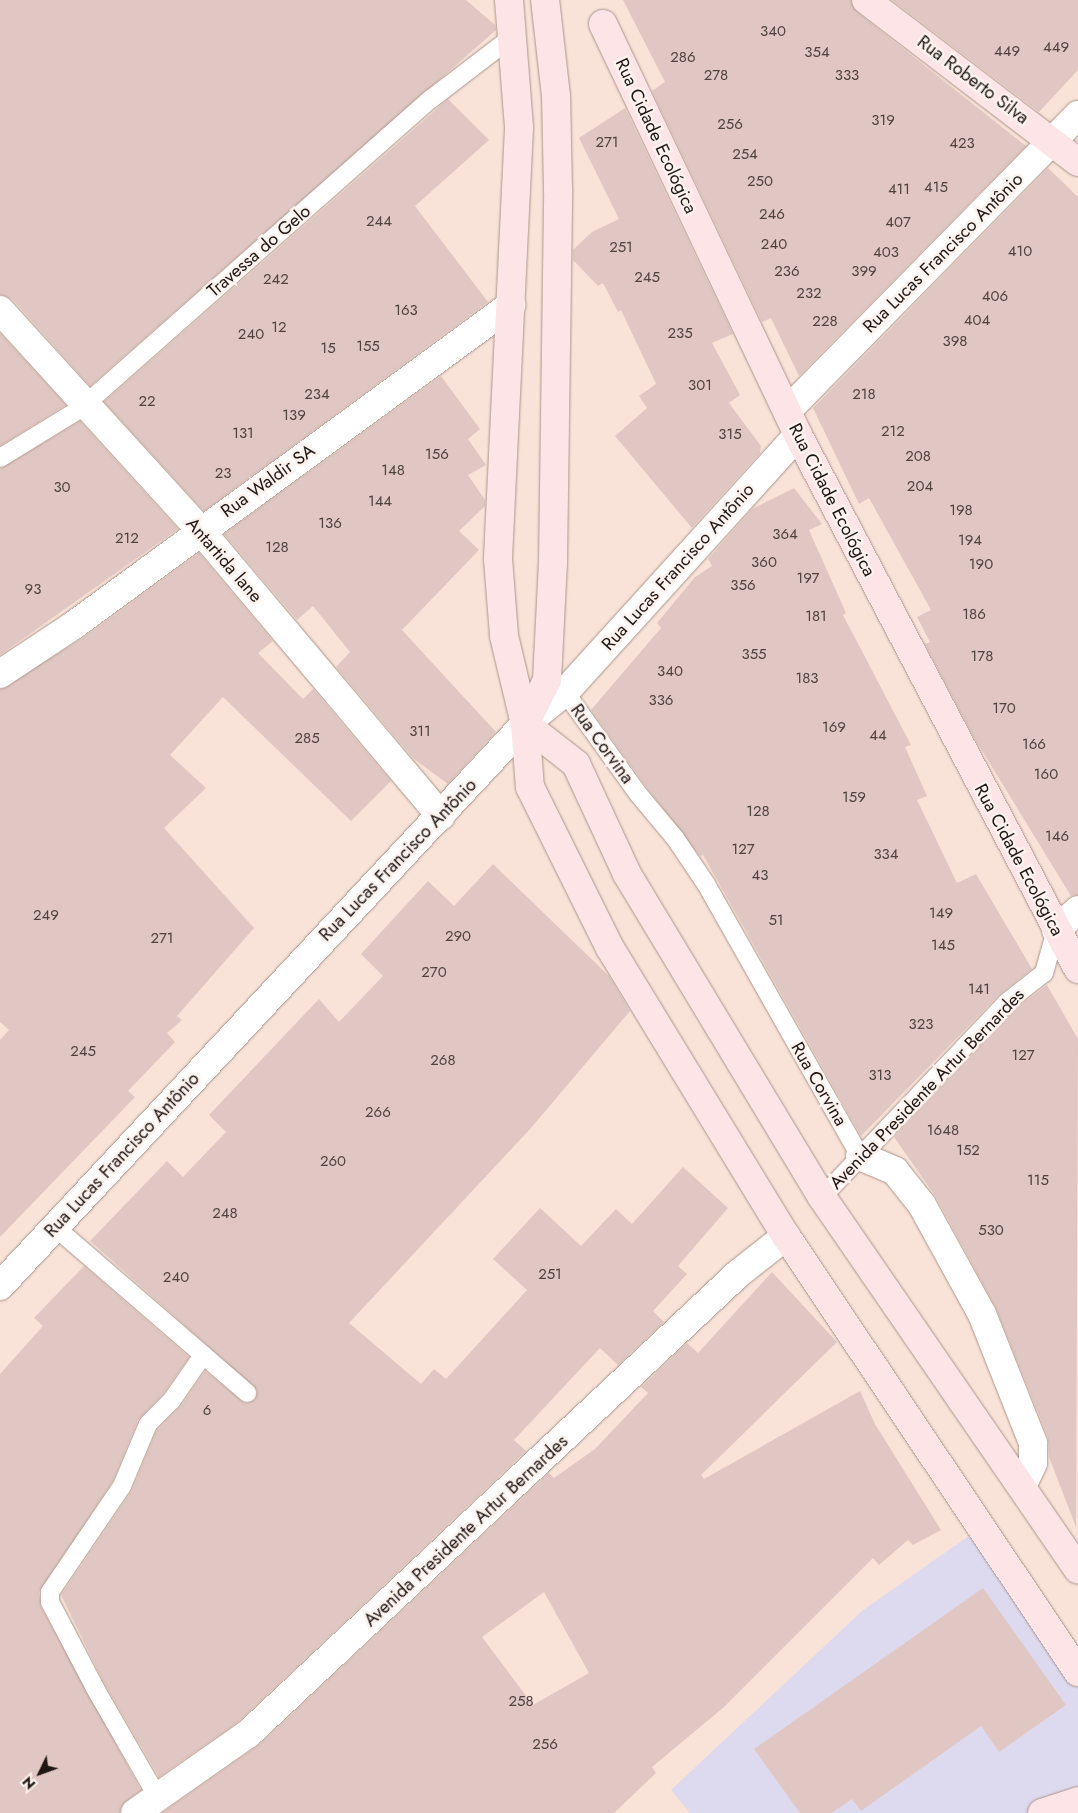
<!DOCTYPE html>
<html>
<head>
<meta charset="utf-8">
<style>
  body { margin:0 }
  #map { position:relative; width:1078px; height:1813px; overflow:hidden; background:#f9e2d7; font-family:Jost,sans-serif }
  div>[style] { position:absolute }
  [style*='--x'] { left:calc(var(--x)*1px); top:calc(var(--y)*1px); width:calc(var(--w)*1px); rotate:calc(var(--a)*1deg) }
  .medical>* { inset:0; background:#dddaf0 }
  .building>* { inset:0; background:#e1c7c3 }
  .roads { filter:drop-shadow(0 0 1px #ac968c) drop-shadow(0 0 1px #ac968c) }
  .lane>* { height:18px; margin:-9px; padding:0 9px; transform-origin:9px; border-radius:9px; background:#fff }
  .street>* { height:28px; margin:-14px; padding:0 14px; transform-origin:14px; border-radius:14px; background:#fff }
  .secondary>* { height:28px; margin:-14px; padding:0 14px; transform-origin:14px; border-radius:14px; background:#fce4e7 }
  span { translate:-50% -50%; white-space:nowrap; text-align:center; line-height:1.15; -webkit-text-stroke:5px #fcf2ee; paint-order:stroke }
  .number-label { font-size:15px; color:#4f423f }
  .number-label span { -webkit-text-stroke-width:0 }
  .street-label { font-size:18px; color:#1e1613 }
  .north { position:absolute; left:15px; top:1748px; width:50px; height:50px; -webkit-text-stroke:4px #fcf2ee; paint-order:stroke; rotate:228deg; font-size:14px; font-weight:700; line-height:20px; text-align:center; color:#1e1613 }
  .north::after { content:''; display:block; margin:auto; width:18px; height:22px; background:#1e1613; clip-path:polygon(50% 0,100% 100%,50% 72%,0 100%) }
</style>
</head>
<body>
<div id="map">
  <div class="medical">
    <i style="clip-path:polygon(980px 1528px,1078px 1662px,1078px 1813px,690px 1813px,671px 1790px,862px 1611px)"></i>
  </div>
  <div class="building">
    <i style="clip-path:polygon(0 0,466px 0,495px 25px,496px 30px,90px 386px,12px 299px,0 295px)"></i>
    <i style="clip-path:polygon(623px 0,851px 0,857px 12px,1026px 146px,799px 376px,771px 318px,762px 322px,652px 91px,665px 82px)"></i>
    <i style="clip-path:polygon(892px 0,1078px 0,1078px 70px,1039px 112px)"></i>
    <i style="clip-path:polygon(448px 99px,489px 140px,415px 206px,488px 302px,204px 511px,104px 402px)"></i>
    <i style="clip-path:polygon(625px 108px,733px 334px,712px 343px,740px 395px,729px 403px,761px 446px,760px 453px,692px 528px,615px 436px,647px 408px,639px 396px,656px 384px,621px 310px,618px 312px,603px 283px,598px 286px,573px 260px,573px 250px,592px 232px,619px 219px,579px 138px)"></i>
    <i style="clip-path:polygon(1048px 168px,1078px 197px,1078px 895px,1071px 896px,973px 736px,925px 644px,930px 642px,917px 617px,931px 610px,869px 498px,859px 504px,813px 408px)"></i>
    <i style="clip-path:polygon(0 333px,66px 405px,0 446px)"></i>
    <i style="clip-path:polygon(441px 376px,480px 429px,468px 439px,486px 465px,468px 475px,485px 500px,485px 506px,459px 531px,479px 550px,402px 630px,496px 732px,448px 784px,414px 759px,336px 667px,350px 652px,313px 606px,297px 620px,224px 534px)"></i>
    <i style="clip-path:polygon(80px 421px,178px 529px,0 655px,0 469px)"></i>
    <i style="clip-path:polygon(794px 488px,822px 524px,809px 530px,846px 613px,843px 615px,911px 745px,905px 747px,927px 796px,917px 800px,957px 883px,976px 874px,1032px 969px,999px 995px,861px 1136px,703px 855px,700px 856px,647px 788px,591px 710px,661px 628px,657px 623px,695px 577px,712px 566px,708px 559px,752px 509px)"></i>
    <i style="clip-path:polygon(199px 553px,273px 641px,258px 653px,303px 699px,313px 689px,391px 781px,351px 821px,223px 697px,170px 755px,206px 788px,164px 828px,254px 928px,177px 1016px,182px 1020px,167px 1033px,175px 1042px,128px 1091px,135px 1097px,0 1237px,0 1040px,9px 1030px,0 1022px,0 689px,83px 638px)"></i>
    <i style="clip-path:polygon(493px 864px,609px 976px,630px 1011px,531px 1128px,349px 1323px,421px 1384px,434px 1369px,446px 1379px,527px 1290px,493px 1259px,540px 1208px,581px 1246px,616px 1209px,632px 1224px,683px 1167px,728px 1208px,678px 1266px,687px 1274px,653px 1311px,664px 1322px,618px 1365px,600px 1348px,514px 1440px,526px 1451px,238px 1722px,159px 1777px,104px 1683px,61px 1595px,131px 1492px,157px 1430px,181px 1406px,205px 1371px,245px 1403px,255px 1400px,257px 1390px,90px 1241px,167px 1161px,183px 1177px,226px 1132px,209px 1115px,319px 999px,339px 1022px,383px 976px,361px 954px,428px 881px,454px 906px)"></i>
    <i style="clip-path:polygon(1047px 985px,1078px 1039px,1076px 1527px,1049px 1457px,1048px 1437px,996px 1308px,936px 1197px,894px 1137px,1014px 1010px)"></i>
    <i style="clip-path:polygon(84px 1266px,189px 1357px,164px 1393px,138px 1420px,113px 1481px,39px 1592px,41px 1607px,141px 1790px,126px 1801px,120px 1813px,0 1813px,0 1374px,43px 1326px,34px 1318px)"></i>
    <i style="clip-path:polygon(evenodd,772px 1272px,837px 1342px,701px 1475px,704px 1479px,860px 1391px,875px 1424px,941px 1530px,913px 1545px,908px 1540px,879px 1565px,873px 1558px,724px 1707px,652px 1767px,656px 1773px,614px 1813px,162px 1813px,259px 1745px,549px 1473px,554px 1478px,595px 1449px,648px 1393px,641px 1387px,687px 1343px,698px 1353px,772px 1272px,544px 1592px,589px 1673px,533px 1705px,482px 1637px,544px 1592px)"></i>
    <i style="clip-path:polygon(983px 1588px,1066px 1705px,999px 1752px,981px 1726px,861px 1811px,852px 1799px,832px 1813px,800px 1813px,754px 1749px)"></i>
  </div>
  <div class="roads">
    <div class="lane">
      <i style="--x:0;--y:458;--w:94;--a:-31.5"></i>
      <i style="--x:80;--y:409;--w:468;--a:-41.5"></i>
      <i style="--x:431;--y:99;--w:103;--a:-37.5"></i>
      <i style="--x:565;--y:692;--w:127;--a:54.3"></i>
      <i style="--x:639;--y:795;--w:56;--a:50.1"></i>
      <i style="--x:675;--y:838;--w:55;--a:56"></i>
      <i style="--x:706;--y:884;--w:313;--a:60.5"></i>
      <i style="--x:822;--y:1197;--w:269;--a:-46.5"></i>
      <i style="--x:1007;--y:1002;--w:47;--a:-38.1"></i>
      <i style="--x:1044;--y:973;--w:45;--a:-74.4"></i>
      <i style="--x:55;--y:1227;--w:254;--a:40.8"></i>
      <i style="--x:157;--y:1796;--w:125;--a:-119.9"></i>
      <i style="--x:95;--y:1688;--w:97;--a:-117.6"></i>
      <i style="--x:50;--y:1602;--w:10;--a:-90"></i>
      <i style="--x:50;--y:1592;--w:128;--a:-55.8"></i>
      <i style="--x:122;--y:1486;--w:67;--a:-67.2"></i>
      <i style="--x:148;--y:1424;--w:34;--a:-45"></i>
      <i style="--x:172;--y:1400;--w:55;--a:-55.4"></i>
    </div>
    <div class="street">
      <i style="--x:0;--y:310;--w:297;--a:47.7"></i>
      <i style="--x:200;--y:530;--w:374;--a:49.9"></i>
      <i style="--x:787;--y:411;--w:415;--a:-45.5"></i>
      <i style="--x:0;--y:674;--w:89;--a:-33.5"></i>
      <i style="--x:74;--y:625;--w:542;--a:-36.21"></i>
      <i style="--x:1056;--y:930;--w:30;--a:-42"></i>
      <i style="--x:860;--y:1156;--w:38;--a:23"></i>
      <i style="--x:895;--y:1171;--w:43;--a:51.5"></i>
      <i style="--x:922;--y:1205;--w:124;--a:61.2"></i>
      <i style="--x:982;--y:1314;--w:139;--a:68.4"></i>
      <i style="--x:1033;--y:1443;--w:20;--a:90"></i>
      <i style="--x:1033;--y:1463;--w:21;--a:115"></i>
      <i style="--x:0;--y:1286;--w:769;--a:-46.95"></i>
      <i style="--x:525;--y:724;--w:51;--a:-38.7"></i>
      <i style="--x:565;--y:692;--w:347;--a:-47.8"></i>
      <i style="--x:135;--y:1813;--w:138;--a:-35"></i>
      <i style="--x:248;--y:1734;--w:673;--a:-43.2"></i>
      <i style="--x:739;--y:1273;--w:60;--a:-38.2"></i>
    </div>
    <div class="secondary">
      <i style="--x:509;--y:0;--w:128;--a:85.5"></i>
      <i style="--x:519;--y:128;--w:432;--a:92.8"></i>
      <i style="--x:498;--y:559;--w:77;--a:85.5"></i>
      <i style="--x:504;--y:636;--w:90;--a:76.6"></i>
      <i style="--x:525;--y:724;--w:63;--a:85.5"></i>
      <i style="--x:530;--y:787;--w:180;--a:63.6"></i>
      <i style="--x:610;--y:948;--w:338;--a:58.6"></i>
      <i style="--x:786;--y:1236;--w:525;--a:56.19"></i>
      <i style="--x:866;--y:0;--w:267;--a:37.4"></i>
      <i style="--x:603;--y:24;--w:455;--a:64.6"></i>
      <i style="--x:798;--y:435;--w:603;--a:62.33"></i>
      <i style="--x:525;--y:724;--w:65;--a:38.1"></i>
      <i style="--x:576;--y:764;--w:121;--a:65.1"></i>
      <i style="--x:627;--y:874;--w:377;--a:58.9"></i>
      <i style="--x:822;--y:1197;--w:452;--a:55.5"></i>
      <i style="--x:525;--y:724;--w:49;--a:-63.4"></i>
      <i style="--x:547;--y:680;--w:117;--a:-87.1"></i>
      <i style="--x:553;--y:563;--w:374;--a:-89.2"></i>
      <i style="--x:558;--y:189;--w:93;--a:-91.2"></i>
      <i style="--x:556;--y:96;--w:97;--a:-96.5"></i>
      <i style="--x:1042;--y:1813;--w:38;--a:-18"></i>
    </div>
  </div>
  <div class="number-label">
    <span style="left:773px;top:32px">340</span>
    <span style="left:1056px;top:48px">449</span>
    <span style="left:1007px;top:52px">449</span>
    <span style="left:817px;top:53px">354</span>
    <span style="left:683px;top:58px">286</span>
    <span style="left:716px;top:76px">278</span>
    <span style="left:847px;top:76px">333</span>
    <span style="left:883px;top:121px">319</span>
    <span style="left:730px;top:125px">256</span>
    <span style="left:607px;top:143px">271</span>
    <span style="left:962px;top:144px">423</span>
    <span style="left:745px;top:155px">254</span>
    <span style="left:760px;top:182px">250</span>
    <span style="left:936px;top:188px">415</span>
    <span style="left:899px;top:190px">411</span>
    <span style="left:772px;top:215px">246</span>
    <span style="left:379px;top:222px">244</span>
    <span style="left:898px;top:223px">407</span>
    <span style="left:774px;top:245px">240</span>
    <span style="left:621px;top:248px">251</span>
    <span style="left:1020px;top:252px">410</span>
    <span style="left:886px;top:253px">403</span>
    <span style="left:787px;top:272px">236</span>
    <span style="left:864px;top:272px">399</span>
    <span style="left:647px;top:278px">245</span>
    <span style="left:276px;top:280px">242</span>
    <span style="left:809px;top:294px">232</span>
    <span style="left:995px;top:297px">406</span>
    <span style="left:406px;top:311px">163</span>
    <span style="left:977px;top:321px">404</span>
    <span style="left:825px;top:322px">228</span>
    <span style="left:279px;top:328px">12</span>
    <span style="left:680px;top:334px">235</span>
    <span style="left:251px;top:335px">240</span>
    <span style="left:955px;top:342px">398</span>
    <span style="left:368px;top:347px">155</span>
    <span style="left:328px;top:349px">15</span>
    <span style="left:700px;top:386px">301</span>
    <span style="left:317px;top:395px">234</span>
    <span style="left:864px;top:395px">218</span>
    <span style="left:147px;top:402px">22</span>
    <span style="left:294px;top:416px">139</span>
    <span style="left:893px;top:432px">212</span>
    <span style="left:243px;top:434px">131</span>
    <span style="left:730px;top:435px">315</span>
    <span style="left:437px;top:455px">156</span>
    <span style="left:918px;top:457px">208</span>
    <span style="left:393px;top:471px">148</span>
    <span style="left:223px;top:474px">23</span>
    <span style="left:920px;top:487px">204</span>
    <span style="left:62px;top:488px">30</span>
    <span style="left:380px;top:502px">144</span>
    <span style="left:961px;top:511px">198</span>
    <span style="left:330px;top:524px">136</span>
    <span style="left:785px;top:535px">364</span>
    <span style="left:127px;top:539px">212</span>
    <span style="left:970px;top:541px">194</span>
    <span style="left:277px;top:548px">128</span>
    <span style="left:764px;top:563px">360</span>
    <span style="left:981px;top:565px">190</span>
    <span style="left:808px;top:579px">197</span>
    <span style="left:743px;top:586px">356</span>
    <span style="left:33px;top:590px">93</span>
    <span style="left:974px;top:615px">186</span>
    <span style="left:816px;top:617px">181</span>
    <span style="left:754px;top:655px">355</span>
    <span style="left:982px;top:657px">178</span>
    <span style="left:670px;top:672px">340</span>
    <span style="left:807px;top:679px">183</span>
    <span style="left:661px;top:701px">336</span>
    <span style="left:1004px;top:709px">170</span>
    <span style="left:834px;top:728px">169</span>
    <span style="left:420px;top:732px">311</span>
    <span style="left:878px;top:736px">44</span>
    <span style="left:307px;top:739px">285</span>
    <span style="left:1034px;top:745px">166</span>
    <span style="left:1046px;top:775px">160</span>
    <span style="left:854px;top:798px">159</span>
    <span style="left:758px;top:812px">128</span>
    <span style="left:1057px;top:837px">146</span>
    <span style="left:743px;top:850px">127</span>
    <span style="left:886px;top:855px">334</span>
    <span style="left:760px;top:876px">43</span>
    <span style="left:941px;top:914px">149</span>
    <span style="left:46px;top:916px">249</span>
    <span style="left:776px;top:921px">51</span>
    <span style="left:458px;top:937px">290</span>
    <span style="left:162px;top:939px">271</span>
    <span style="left:943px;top:946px">145</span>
    <span style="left:434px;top:973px">270</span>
    <span style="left:979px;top:990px">141</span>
    <span style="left:921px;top:1025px">323</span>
    <span style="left:83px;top:1052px">245</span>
    <span style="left:1023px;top:1056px">127</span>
    <span style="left:443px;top:1061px">268</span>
    <span style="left:880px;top:1076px">313</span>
    <span style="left:378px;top:1113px">266</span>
    <span style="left:943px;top:1131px">1648</span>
    <span style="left:968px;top:1151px">152</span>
    <span style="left:333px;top:1162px">260</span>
    <span style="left:1038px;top:1181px">115</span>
    <span style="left:225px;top:1214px">248</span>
    <span style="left:991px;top:1231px">530</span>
    <span style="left:550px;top:1275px">251</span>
    <span style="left:176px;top:1278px">240</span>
    <span style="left:207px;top:1411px">6</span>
    <span style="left:521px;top:1702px">258</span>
    <span style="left:545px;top:1745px">256</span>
  </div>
  <div class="street-label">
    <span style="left:973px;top:80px;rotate:37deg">Rua Roberto Silva</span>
    <span style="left:656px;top:136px;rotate:65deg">Rua Cidade Ecológica</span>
    <span style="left:259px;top:251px;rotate:-41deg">Travessa do Gelo</span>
    <span style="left:943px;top:253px;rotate:-45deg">Rua Lucas Francisco Antônio</span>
    <span style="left:268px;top:481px;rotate:-36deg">Rua Waldir SA</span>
    <span style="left:832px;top:500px;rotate:63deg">Rua Cidade Ecológica</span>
    <span style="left:224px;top:560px;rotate:49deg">Antartida lane</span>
    <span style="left:678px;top:567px;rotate:-48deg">Rua Lucas Francisco Antônio</span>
    <span style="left:602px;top:744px;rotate:54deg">Rua Corvina</span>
    <span style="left:398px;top:860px;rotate:-46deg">Rua Lucas Francisco Antônio</span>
    <span style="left:1019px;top:860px;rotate:62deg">Rua Cidade Ecológica</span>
    <span style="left:819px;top:1084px;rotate:60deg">Rua Corvina</span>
    <span style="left:927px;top:1089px;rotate:-46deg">Avenida Presidente Artur Bernardes</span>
    <span style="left:122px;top:1155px;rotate:-47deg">Rua Lucas Francisco Antônio</span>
    <span style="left:466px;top:1531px;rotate:-43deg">Avenida Presidente Artur Bernardes</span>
  </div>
  <div class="north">N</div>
</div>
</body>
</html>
